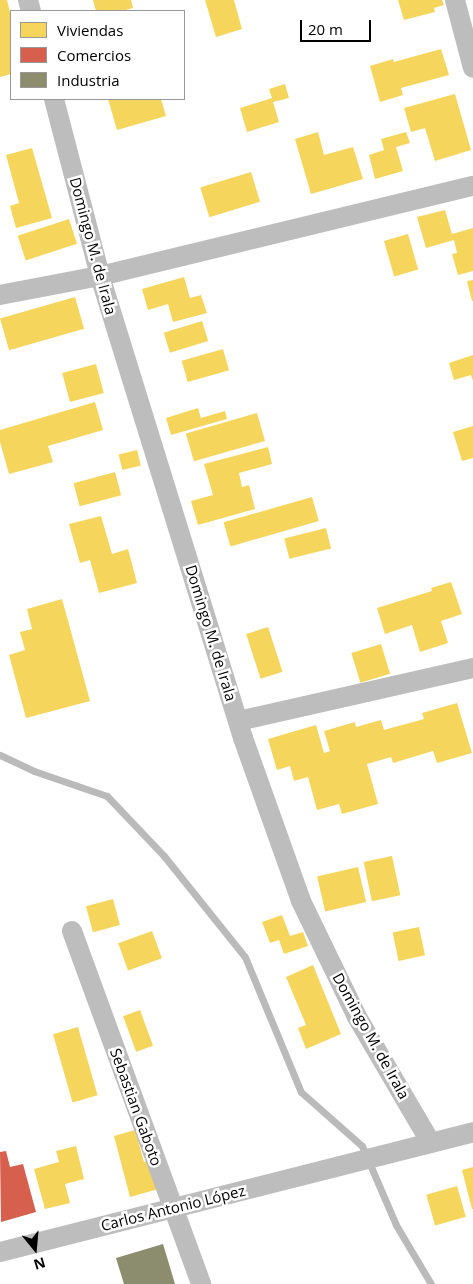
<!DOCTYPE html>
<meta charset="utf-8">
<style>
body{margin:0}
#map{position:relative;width:473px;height:1284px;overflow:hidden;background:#fff;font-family:"Open Sans",sans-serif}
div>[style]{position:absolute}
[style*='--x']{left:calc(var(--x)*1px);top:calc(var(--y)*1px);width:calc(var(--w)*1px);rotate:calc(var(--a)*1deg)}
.homes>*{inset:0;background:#f6d55c;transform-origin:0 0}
.shops>*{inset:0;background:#d6604d}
.industry>*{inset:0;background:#8c8c6e}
.stream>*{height:7px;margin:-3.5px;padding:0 3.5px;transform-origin:3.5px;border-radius:3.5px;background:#bababa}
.minor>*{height:20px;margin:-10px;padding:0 10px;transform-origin:10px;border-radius:10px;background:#bdbdbd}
span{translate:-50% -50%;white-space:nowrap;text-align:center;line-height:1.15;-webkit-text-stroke:5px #fff;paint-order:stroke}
.street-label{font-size:15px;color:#000}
.legend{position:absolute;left:10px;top:10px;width:175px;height:90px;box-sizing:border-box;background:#fff;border:1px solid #999;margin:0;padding:6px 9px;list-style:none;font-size:15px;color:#000}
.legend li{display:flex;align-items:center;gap:10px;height:25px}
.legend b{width:25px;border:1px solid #999}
.north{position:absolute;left:10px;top:1224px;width:50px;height:50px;-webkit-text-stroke:4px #fff;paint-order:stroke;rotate:163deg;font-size:14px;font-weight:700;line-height:20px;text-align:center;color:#000}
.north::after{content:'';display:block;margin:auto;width:18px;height:22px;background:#000;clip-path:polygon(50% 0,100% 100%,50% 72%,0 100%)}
.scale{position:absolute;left:300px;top:20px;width:71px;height:22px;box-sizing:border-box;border:2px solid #000;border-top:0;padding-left:6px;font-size:15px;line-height:18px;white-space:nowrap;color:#000;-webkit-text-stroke:4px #fff;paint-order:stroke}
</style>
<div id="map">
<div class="homes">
<div style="clip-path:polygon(0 0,7px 0,11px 16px,11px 74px,0 77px)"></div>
<div style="clip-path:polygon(93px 0,131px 0,133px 8px,122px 11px,96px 11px)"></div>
<div style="clip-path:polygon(205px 0,234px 0,242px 29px,216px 37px)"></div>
<div style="clip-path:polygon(398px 0,442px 0,444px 5px,434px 8px,435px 12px,404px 20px)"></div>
<div style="clip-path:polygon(441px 49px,449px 75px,401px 88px,403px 95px,380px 102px,370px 66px,393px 59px,394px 62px)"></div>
<div style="clip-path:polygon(285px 84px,289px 98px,273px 102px,279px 122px,247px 132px,240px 108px,272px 98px,269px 89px)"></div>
<div style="clip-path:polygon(455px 94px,471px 150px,435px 161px,425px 128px,411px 132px,404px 108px)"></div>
<div style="clip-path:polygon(108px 99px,161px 99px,166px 116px,117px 130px)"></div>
<div style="clip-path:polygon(318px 132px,324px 155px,353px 147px,363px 179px,311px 194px,295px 139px)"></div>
<div style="clip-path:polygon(406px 132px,410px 143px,396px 147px,403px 171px,375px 179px,369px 155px,384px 150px,381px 139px)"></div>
<div style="clip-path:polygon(32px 148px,52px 218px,16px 228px,10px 206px,19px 203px,6px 155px)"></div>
<div style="left:251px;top:172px;width:31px;height:53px;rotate:73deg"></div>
<div style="clip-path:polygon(445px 210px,452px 234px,473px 228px,473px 271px,458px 275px,452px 254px,457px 253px,454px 240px,426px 248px,417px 217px)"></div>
<div style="left:69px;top:219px;width:26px;height:54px;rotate:72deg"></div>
<div style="left:408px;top:234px;width:37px;height:25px;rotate:74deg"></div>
<div style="clip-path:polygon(184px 277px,190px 298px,201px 295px,207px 313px,173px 322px,168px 304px,148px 310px,142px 289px)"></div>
<div style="clip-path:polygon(473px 280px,473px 301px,472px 301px,467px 281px)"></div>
<div style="left:75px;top:297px;width:33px;height:78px;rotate:74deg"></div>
<div style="left:202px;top:321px;width:21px;height:40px;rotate:73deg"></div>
<div style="left:223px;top:349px;width:22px;height:43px;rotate:74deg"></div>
<div style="clip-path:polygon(473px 355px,473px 381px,471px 375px,454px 380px,449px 363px)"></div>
<div style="left:96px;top:364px;width:30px;height:35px;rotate:75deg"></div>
<div style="clip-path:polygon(95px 402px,103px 430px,48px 446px,53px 462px,9px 474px,0 442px,0 430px)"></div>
<div style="clip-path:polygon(198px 408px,201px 418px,225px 411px,227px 419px,171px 435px,166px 418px)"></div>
<div style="left:257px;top:413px;width:29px;height:74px;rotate:74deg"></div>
<div style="clip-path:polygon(473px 426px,473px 458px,462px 461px,453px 432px)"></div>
<div style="clip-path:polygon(268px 447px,272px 464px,239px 473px,242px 487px,249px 485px,255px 509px,198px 525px,191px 501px,213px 495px,204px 464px)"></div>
<div style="left:137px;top:450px;width:16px;height:19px;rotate:76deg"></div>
<div style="left:115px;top:472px;width:24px;height:43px;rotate:75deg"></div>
<div style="left:312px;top:497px;width:25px;height:92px;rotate:74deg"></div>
<div style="clip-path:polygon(101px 516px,112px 554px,128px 549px,137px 583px,99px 593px,90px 560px,80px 563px,69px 524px)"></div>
<div style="left:326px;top:528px;width:21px;height:43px;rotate:76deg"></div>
<div style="clip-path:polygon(451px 582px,462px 614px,441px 621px,448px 643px,420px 652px,412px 625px,385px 634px,377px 608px,432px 591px,431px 588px)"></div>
<div style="clip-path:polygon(62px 599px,90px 701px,26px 718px,9px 655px,25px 650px,20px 632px,32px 629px,27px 609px)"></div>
<div style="left:268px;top:627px;width:47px;height:23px;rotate:72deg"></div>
<div style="left:381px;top:644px;width:31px;height:31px;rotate:73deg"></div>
<div style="clip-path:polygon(457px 703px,472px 753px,437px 763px,433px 751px,393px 763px,391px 757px,367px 764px,378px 804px,342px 814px,339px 804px,317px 810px,308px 777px,294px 781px,290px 766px,277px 770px,268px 739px,316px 725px,324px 753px,330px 751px,324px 731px,355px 722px,356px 727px,381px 720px,384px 730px,424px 719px,422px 713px)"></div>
<div style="left:392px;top:856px;width:40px;height:29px;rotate:78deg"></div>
<div style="left:358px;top:867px;width:36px;height:42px;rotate:77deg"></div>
<div style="left:113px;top:899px;width:27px;height:28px;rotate:75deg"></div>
<div style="clip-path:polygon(282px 915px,290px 936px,303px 932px,308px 946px,284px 954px,279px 940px,270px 943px,262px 922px)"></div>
<div style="left:419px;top:927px;width:29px;height:27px;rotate:78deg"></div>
<div style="left:152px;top:931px;width:29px;height:36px;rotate:70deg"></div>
<div style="clip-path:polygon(313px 965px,341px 1034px,306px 1049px,298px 1028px,306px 1025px,286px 977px)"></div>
<div style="left:140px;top:1010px;width:38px;height:18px;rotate:70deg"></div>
<div style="left:78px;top:1027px;width:71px;height:26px;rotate:74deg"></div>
<div style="clip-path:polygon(135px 1130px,144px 1162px,153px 1159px,162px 1188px,130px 1197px,114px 1136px)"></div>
<div style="clip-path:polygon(76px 1146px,84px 1179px,65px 1184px,70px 1203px,45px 1209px,34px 1169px,59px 1162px,56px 1151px)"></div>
<div style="clip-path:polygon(473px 1167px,473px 1209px,472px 1209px,462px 1170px)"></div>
<div style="left:457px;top:1186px;width:32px;height:32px;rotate:74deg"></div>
</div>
<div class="shops">
<div style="clip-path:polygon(6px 1151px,10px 1167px,23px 1164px,36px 1212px,1px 1222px,0 1152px)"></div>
</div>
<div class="industry">
<div style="clip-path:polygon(163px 1244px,175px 1284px,124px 1284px,116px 1258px)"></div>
</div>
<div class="stream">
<div style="--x:0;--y:755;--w:38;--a:25"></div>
<div style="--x:34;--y:771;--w:77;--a:18.9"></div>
<div style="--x:107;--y:796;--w:83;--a:46.5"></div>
<div style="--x:164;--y:856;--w:129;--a:51.3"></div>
<div style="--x:245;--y:957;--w:146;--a:67.5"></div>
<div style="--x:301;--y:1092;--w:81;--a:41.5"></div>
<div style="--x:362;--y:1146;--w:86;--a:66.7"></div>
<div style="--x:396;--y:1225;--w:69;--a:59.3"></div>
</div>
<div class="minor">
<div style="--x:28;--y:0;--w:11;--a:75"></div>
<div style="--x:455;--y:0;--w:70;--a:75.2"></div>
<div style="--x:54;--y:99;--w:183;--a:75.4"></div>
<div style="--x:100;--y:276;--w:484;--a:72.8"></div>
<div style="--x:243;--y:738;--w:173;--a:70.4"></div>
<div style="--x:301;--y:901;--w:129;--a:64.2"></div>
<div style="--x:357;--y:1017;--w:146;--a:59.6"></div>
<div style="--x:0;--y:295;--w:102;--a:-10.8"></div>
<div style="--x:100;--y:276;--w:384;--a:-13.6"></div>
<div style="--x:238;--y:721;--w:241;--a:-12.7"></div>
<div style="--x:72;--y:931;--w:376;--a:69.9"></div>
<div style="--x:0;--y:1252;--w:488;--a:-14.2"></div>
</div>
<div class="street-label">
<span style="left:93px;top:246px;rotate:75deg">Domingo M. de Irala</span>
<span style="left:211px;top:633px;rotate:73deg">Domingo M. de Irala</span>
<span style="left:371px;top:1036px;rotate:61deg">Domingo M. de Irala</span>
<span style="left:136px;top:1107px;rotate:70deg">Sebastian Gaboto</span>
<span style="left:173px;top:1208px;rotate:-14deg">Carlos Antonio López</span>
</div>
<ul class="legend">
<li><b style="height:14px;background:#f6d55c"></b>Viviendas</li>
<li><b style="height:14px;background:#d6604d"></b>Comercios</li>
<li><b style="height:14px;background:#8c8c6e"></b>Industria</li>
</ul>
<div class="north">N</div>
<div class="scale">20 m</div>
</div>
